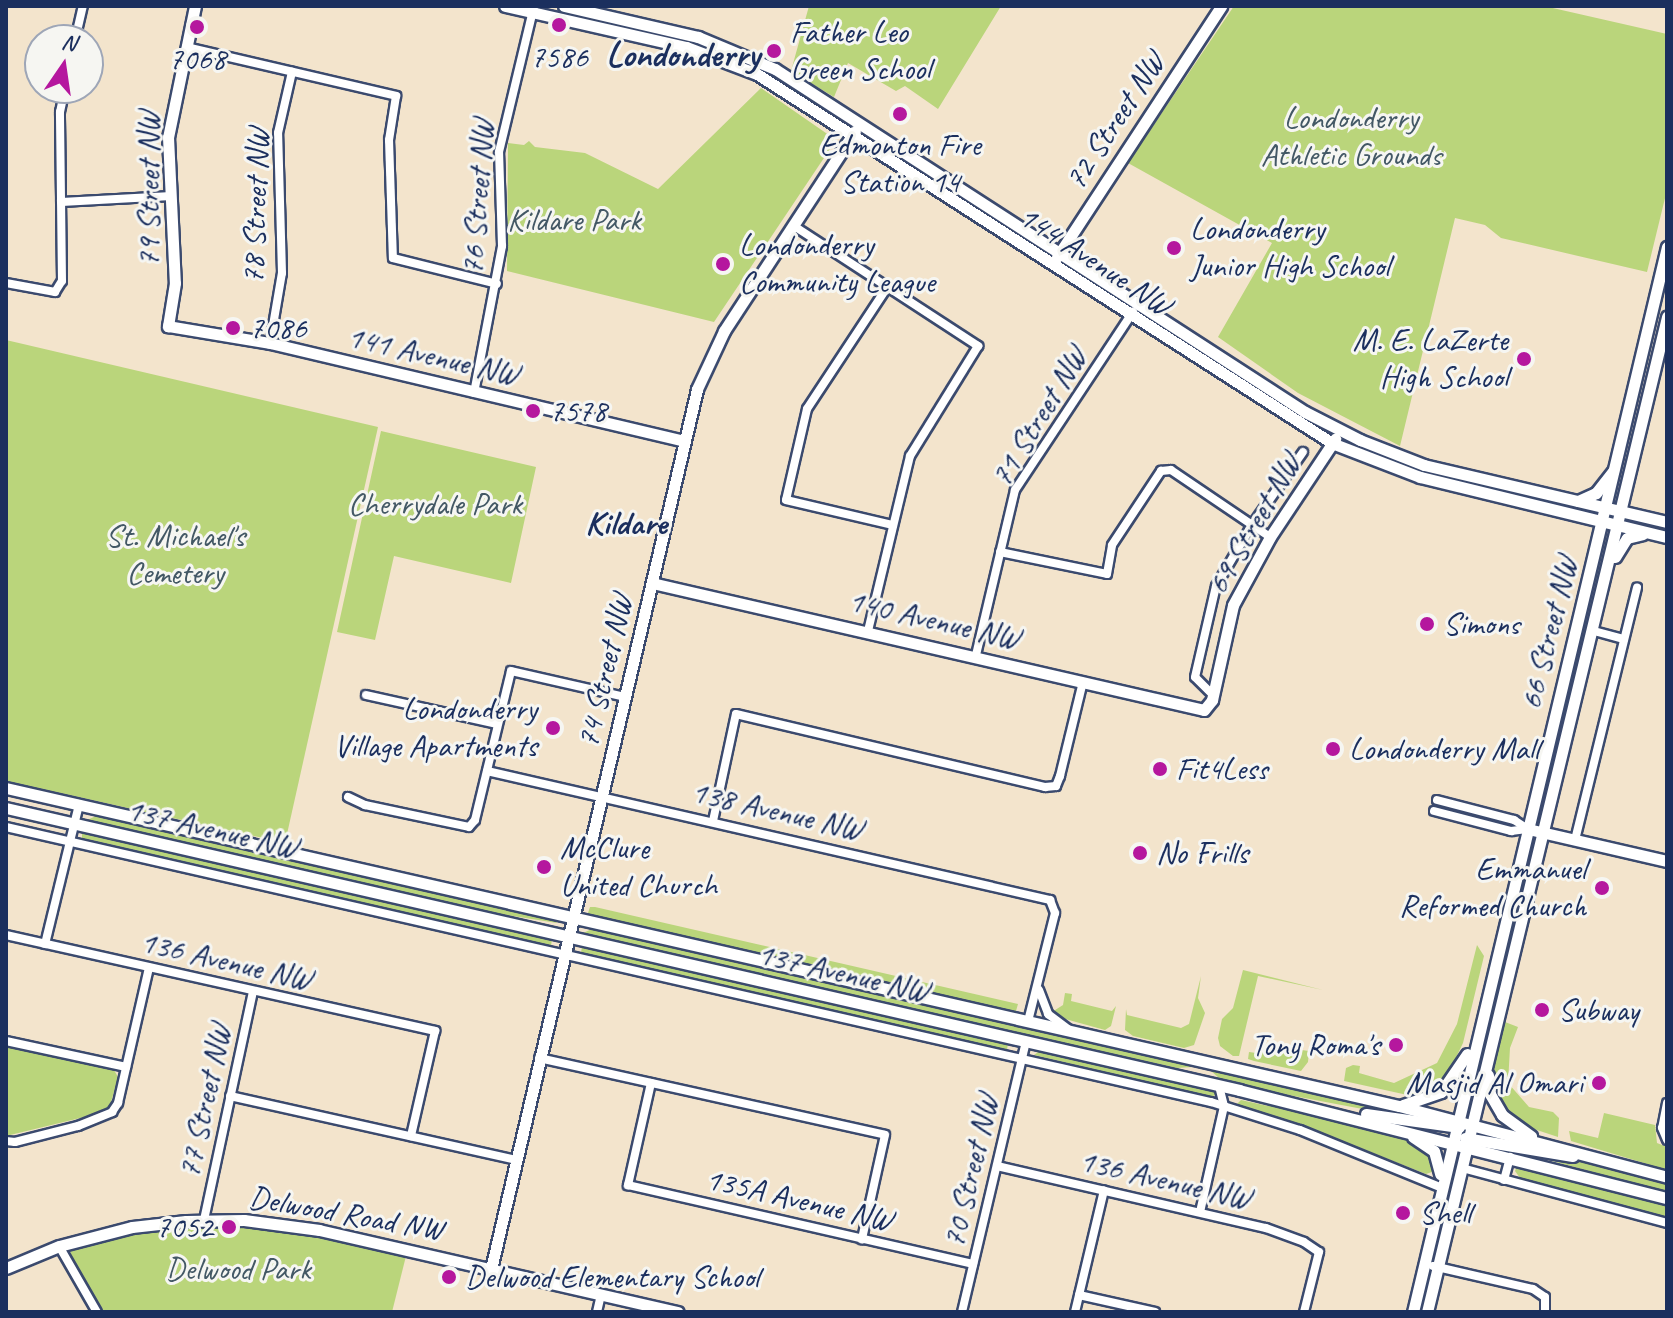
<!DOCTYPE html>
<style>
body{margin:0}
#map{position:relative;width:1673px;height:1318px;overflow:hidden;background:#f3e4cc;font-family:Caveat,sans-serif}
div>[style]{position:absolute}
[style*='--x']{left:calc(var(--x)*1px);top:calc(var(--y)*1px);width:calc(var(--w)*1px);rotate:calc(var(--a)*1deg)}
.green>*{inset:0;background:#bad57b}
.roads{filter:drop-shadow(2px 0 #3b4a6e) drop-shadow(-2px 0 #3b4a6e) drop-shadow(0 2px #3b4a6e) drop-shadow(0 -2px #3b4a6e)}
.street>*{height:8px;margin:-4px;padding:0 4px;transform-origin:4px;border-radius:4px;background:#fff}
.secondary>*{height:11px;margin:-5.5px;padding:0 5.5px;transform-origin:5.5px;border-radius:5.5px;background:#fff}
.dots>*{width:22px;height:22px;translate:-50% -50%;box-sizing:border-box;border:4px solid #f6f6f2;border-radius:50%}
span{translate:-50% -50%;white-space:nowrap;text-align:center;line-height:1.15;-webkit-text-stroke:6px #f6f6f2;paint-order:stroke}
.poi-label{font-size:32px;color:#1b2f5e}
.left{translate:0 -50%;text-align:left}
.right{translate:-100% -50%;text-align:right}
.park-label{font-size:32px;color:#435865}
.street-label{font-size:32px;color:#1b2f5e}
.neighbourhood-label{font-size:34px;color:#1b2f5e;font-weight:700}
.quarter-label{font-size:36px;color:#1b2f5e;font-weight:700}
.frame{position:absolute;inset:0;border:8px solid #1b2f5e;pointer-events:none}
.north{position:absolute;left:24px;top:24px;width:80px;height:80px;box-sizing:border-box;background:#f6f6f2;border:2px solid #9ea6b7;border-radius:50%;rotate:13deg;font-size:22px;font-weight:700;line-height:32px;text-align:center;color:#1b2f5e}
.north::after{content:'';display:block;margin:auto;width:28px;height:36px;background:#b5179e;clip-path:polygon(50% 0,100% 100%,50% 72%,0 100%)}
</style>
<div id="map">
<div class="green">
<div style="clip-path:polygon(809px 6px,1001px 6px,938px 109px,905px 86px,896px 91px,848px 63px,834px 97px,791px 71px)"></div>
<div style="clip-path:polygon(1234px 6px,1544px 6px,1667px 34px,1667px 190px,1647px 272px,1501px 238px,1485px 225px,1455px 218px,1400px 446px,1298px 393px,1218px 337px,1272px 243px,1128px 163px)"></div>
<div style="clip-path:polygon(761px 88px,836px 140px,714px 322px,507px 271px,508px 143px,524px 145px,529px 141px,535px 147px,585px 153px,658px 189px)"></div>
<div style="clip-path:polygon(6px 340px,378px 427px,285px 843px,6px 781px)"></div>
<div style="clip-path:polygon(381px 431px,536px 467px,511px 583px,394px 556px,375px 640px,337px 632px)"></div>
<div style="clip-path:polygon(96px 816px,197px 836px,550px 916px,557px 923px,462px 908px,85px 821px)"></div>
<div style="clip-path:polygon(90px 832px,547px 937px,552px 939px,551px 946px,82px 838px,82px 833px)"></div>
<div style="clip-path:polygon(590px 907px,595px 907px,1018px 1004px,1016px 1011px,1011px 1012px,595px 917px,588px 913px)"></div>
<div style="clip-path:polygon(592px 929px,670px 944px,1190px 1063px,1192px 1067px,1177px 1068px,964px 1022px,583px 933px)"></div>
<div style="clip-path:polygon(1477px 945px,1484px 956px,1463px 1043px,1444px 1082px,1434px 1089px,1412px 1096px,1344px 1081px,1346px 1068px,1353px 1065px,1360px 1066px,1359px 1073px,1394px 1083px,1437px 1063px,1457px 1024px)"></div>
<div style="clip-path:polygon(582px 946px,1005px 1042px,1008px 1043px,1007px 1050px,581px 953px)"></div>
<div style="clip-path:polygon(1243px 970px,1323px 990px,1258px 976px,1239px 1056px,1233px 1056px,1220px 1046px,1218px 1038px,1222px 1019px,1233px 1008px)"></div>
<div style="clip-path:polygon(1201px 976px,1198px 998px,1205px 1013px,1194px 1045px,1184px 1048px,1133px 1036px,1125px 1030px,1126px 1009px,1127px 1015px,1181px 1028px,1189px 1024px)"></div>
<div style="clip-path:polygon(1065px 993px,1072px 994px,1071px 1001px,1112px 1011px,1116px 1006px,1111px 1026px,1105px 1030px,1058px 1017px,1052px 1012px,1063px 1005px)"></div>
<div style="clip-path:polygon(1505px 1022px,1518px 1027px,1510px 1048px,1508px 1083px,1529px 1107px,1553px 1112px,1559px 1118px,1558px 1137px,1522px 1125px,1503px 1110px,1494px 1089px,1493px 1063px,1501px 1023px)"></div>
<div style="clip-path:polygon(1258px 1044px,1309px 1051px,1308px 1062px,1301px 1071px,1254px 1061px,1248px 1059px,1249px 1052px,1256px 1053px)"></div>
<div style="clip-path:polygon(6px 1046px,114px 1070px,118px 1077px,110px 1106px,101px 1113px,6px 1136px)"></div>
<div style="clip-path:polygon(1041px 1050px,1208px 1088px,1217px 1094px,1211px 1097px,1034px 1055px)"></div>
<div style="clip-path:polygon(1213px 1068px,1426px 1118px,1442px 1124px,1231px 1084px,1219px 1078px,1211px 1071px)"></div>
<div style="clip-path:polygon(1241px 1100px,1268px 1106px,1270px 1102px,1415px 1140px,1427px 1147px,1435px 1171px,1426px 1174px,1306px 1127px,1239px 1106px,1237px 1104px)"></div>
<div style="clip-path:polygon(1604px 1113px,1655px 1125px,1657px 1143px,1667px 1147px,1667px 1170px,1571px 1141px,1569px 1131px,1598px 1138px)"></div>
<div style="clip-path:polygon(1481px 1140px,1667px 1181px,1667px 1192px,1504px 1148px)"></div>
<div style="clip-path:polygon(1517px 1166px,1667px 1202px,1667px 1217px,1520px 1178px,1515px 1171px)"></div>
<div style="clip-path:polygon(215px 1226px,296px 1232px,406px 1256px,392px 1312px,103px 1312px,70px 1257px,71px 1250px,78px 1247px,131px 1235px)"></div>
</div>
<div class="roads">
<div class="street">
<div style="--x:75;--y:40;--w:35;--a:-77"></div>
<div style="--x:186;--y:47;--w:216;--a:13.1"></div>
<div style="--x:396;--y:96;--w:45;--a:99"></div>
<div style="--x:389;--y:140;--w:118;--a:88.1"></div>
<div style="--x:393;--y:258;--w:107;--a:14"></div>
<div style="--x:61;--y:202;--w:111;--a:-3.1"></div>
<div style="--x:794;--y:226;--w:220;--a:33.1"></div>
<div style="--x:978;--y:346;--w:129;--a:121.7"></div>
<div style="--x:910;--y:456;--w:180;--a:103.5"></div>
<div style="--x:6;--y:283;--w:50;--a:10.4"></div>
<div style="--x:55;--y:292;--w:13;--a:-58"></div>
<div style="--x:62;--y:281;--w:169;--a:-90.7"></div>
<div style="--x:60;--y:112;--w:25;--a:-78"></div>
<div style="--x:888;--y:286;--w:147;--a:123.4"></div>
<div style="--x:807;--y:409;--w:93;--a:103"></div>
<div style="--x:786;--y:500;--w:110;--a:13.2"></div>
<div style="--x:270;--y:343;--w:71;--a:-80.3"></div>
<div style="--x:282;--y:273;--w:140;--a:-91.6"></div>
<div style="--x:278;--y:133;--w:63;--a:-77.1"></div>
<div style="--x:474;--y:393;--w:150;--a:-79.2"></div>
<div style="--x:502;--y:246;--w:94;--a:-91.8"></div>
<div style="--x:499;--y:152;--w:150;--a:-76.5"></div>
<div style="--x:1000;--y:552;--w:109;--a:11.6"></div>
<div style="--x:1107;--y:574;--w:29;--a:-80"></div>
<div style="--x:1112;--y:545;--w:89;--a:-56.5"></div>
<div style="--x:1161;--y:471;--w:10;--a:-6"></div>
<div style="--x:1171;--y:470;--w:120;--a:34.1"></div>
<div style="--x:1594;--y:631;--w:31;--a:15"></div>
<div style="--x:976;--y:655;--w:170;--a:-76.7"></div>
<div style="--x:1015;--y:490;--w:214;--a:-56.5"></div>
<div style="--x:366;--y:695;--w:134;--a:12.5"></div>
<div style="--x:1213;--y:695;--w:25;--a:-135"></div>
<div style="--x:1195;--y:677;--w:93;--a:-77"></div>
<div style="--x:1216;--y:586;--w:71;--a:-59.5"></div>
<div style="--x:1252;--y:525;--w:89;--a:-55.1"></div>
<div style="--x:487;--y:771;--w:578;--a:12.91"></div>
<div style="--x:1050;--y:900;--w:14;--a:69"></div>
<div style="--x:1055;--y:913;--w:111;--a:104"></div>
<div style="--x:348;--y:797;--w:19;--a:25"></div>
<div style="--x:365;--y:805;--w:106;--a:11.9"></div>
<div style="--x:469;--y:827;--w:9;--a:-49"></div>
<div style="--x:475;--y:820;--w:153;--a:-76.4"></div>
<div style="--x:511;--y:671;--w:117;--a:12.8"></div>
<div style="--x:1437;--y:800;--w:80;--a:14.6"></div>
<div style="--x:1514;--y:820;--w:17;--a:33"></div>
<div style="--x:1434;--y:811;--w:80;--a:14.6"></div>
<div style="--x:1511;--y:831;--w:16;--a:-7"></div>
<div style="--x:713;--y:821;--w:109;--a:-77.9"></div>
<div style="--x:736;--y:714;--w:318;--a:13.3"></div>
<div style="--x:1045;--y:787;--w:11;--a:-5"></div>
<div style="--x:1056;--y:786;--w:11;--a:-68"></div>
<div style="--x:1060;--y:776;--w:97;--a:-76.3"></div>
<div style="--x:6;--y:827;--w:1236;--a:12.86"></div>
<div style="--x:1211;--y:1102;--w:93;--a:17.5"></div>
<div style="--x:1300;--y:1130;--w:151;--a:22.2"></div>
<div style="--x:1575;--y:840;--w:260;--a:-76.2"></div>
<div style="--x:6;--y:935;--w:440;--a:12.6"></div>
<div style="--x:435;--y:1031;--w:108;--a:102.9"></div>
<div style="--x:45;--y:944;--w:144;--a:-76.3"></div>
<div style="--x:1039;--y:990;--w:26;--a:69"></div>
<div style="--x:1048;--y:1014;--w:25;--a:37"></div>
<div style="--x:6;--y:1041;--w:123;--a:12.2"></div>
<div style="--x:539;--y:1058;--w:354;--a:12.5"></div>
<div style="--x:885;--y:1135;--w:107;--a:102.5"></div>
<div style="--x:651;--y:1083;--w:105;--a:102.7"></div>
<div style="--x:628;--y:1185;--w:354;--a:12.9"></div>
<div style="--x:230;--y:1096;--w:293;--a:12.6"></div>
<div style="--x:1667;--y:1103;--w:25;--a:101"></div>
<div style="--x:1662;--y:1128;--w:13;--a:67"></div>
<div style="--x:6;--y:1141;--w:9;--a:6"></div>
<div style="--x:15;--y:1142;--w:65;--a:-14.3"></div>
<div style="--x:78;--y:1126;--w:37;--a:-22"></div>
<div style="--x:112;--y:1112;--w:11;--a:-56"></div>
<div style="--x:118;--y:1103;--w:139;--a:-77.1"></div>
<div style="--x:997;--y:1166;--w:276;--a:13"></div>
<div style="--x:1266;--y:1228;--w:40;--a:20.2"></div>
<div style="--x:1304;--y:1242;--w:18;--a:34"></div>
<div style="--x:1319;--y:1252;--w:62;--a:104"></div>
<div style="--x:1462;--y:1168;--w:212;--a:15"></div>
<div style="--x:1504;--y:1180;--w:24;--a:-75"></div>
<div style="--x:1200;--y:1212;--w:109;--a:-77.2"></div>
<div style="--x:1224;--y:1106;--w:21;--a:-104"></div>
<div style="--x:204;--y:1220;--w:233;--a:-77.9"></div>
<div style="--x:59;--y:1246;--w:76;--a:60.1"></div>
<div style="--x:1433;--y:1266;--w:103;--a:13"></div>
<div style="--x:1533;--y:1289;--w:14;--a:34"></div>
<div style="--x:1545;--y:1297;--w:15;--a:90"></div>
<div style="--x:1079;--y:1295;--w:78;--a:12.6"></div>
<div style="--x:597;--y:1312;--w:18;--a:-77"></div>
<div style="--x:962;--y:1312;--w:278;--a:-76.7"></div>
<div style="--x:1075;--y:1312;--w:125;--a:-76.6"></div>
</div>
<div class="secondary">
<div style="--x:195;--y:6;--w:134;--a:101.6"></div>
<div style="--x:168;--y:137;--w:146;--a:87.3"></div>
<div style="--x:175;--y:283;--w:44;--a:99.2"></div>
<div style="--x:168;--y:326;--w:103;--a:9.5"></div>
<div style="--x:270;--y:343;--w:426;--a:13.3"></div>
<div style="--x:505;--y:6;--w:186;--a:12.8"></div>
<div style="--x:686;--y:47;--w:76;--a:20.8"></div>
<div style="--x:757;--y:74;--w:683;--a:32.69"></div>
<div style="--x:1332;--y:443;--w:94;--a:21.1"></div>
<div style="--x:1420;--y:477;--w:254;--a:13.7"></div>
<div style="--x:564;--y:6;--w:138;--a:13"></div>
<div style="--x:698;--y:37;--w:83;--a:22.6"></div>
<div style="--x:775;--y:69;--w:631;--a:32.91"></div>
<div style="--x:1305;--y:412;--w:62;--a:27"></div>
<div style="--x:1360;--y:440;--w:69;--a:21.3"></div>
<div style="--x:1424;--y:465;--w:250;--a:13.2"></div>
<div style="--x:1057;--y:257;--w:300;--a:-56.8"></div>
<div style="--x:1578;--y:501;--w:20;--a:-24"></div>
<div style="--x:1596;--y:493;--w:28;--a:-52"></div>
<div style="--x:1615;--y:557;--w:22;--a:-58"></div>
<div style="--x:1627;--y:538;--w:16;--a:-14"></div>
<div style="--x:652;--y:583;--w:566;--a:12.96"></div>
<div style="--x:1204;--y:710;--w:13;--a:-51"></div>
<div style="--x:1212;--y:700;--w:97;--a:-77.5"></div>
<div style="--x:1233;--y:605;--w:77;--a:-61.4"></div>
<div style="--x:1270;--y:537;--w:118;--a:-56.4"></div>
<div style="--x:6;--y:788;--w:1429;--a:12.86"></div>
<div style="--x:1399;--y:1106;--w:277;--a:14.8"></div>
<div style="--x:6;--y:808;--w:1265;--a:12.88"></div>
<div style="--x:1239;--y:1090;--w:441;--a:14.2"></div>
<div style="--x:1528;--y:829;--w:143;--a:13"></div>
<div style="--x:1488;--y:1075;--w:19;--a:84"></div>
<div style="--x:1490;--y:1094;--w:24;--a:60"></div>
<div style="--x:1502;--y:1115;--w:36;--a:36"></div>
<div style="--x:1403;--y:1105;--w:40;--a:-18.9"></div>
<div style="--x:1441;--y:1092;--w:46;--a:-55.6"></div>
<div style="--x:1366;--y:1114;--w:94;--a:8"></div>
<div style="--x:1413;--y:1137;--w:25;--a:34"></div>
<div style="--x:1434;--y:1151;--w:24;--a:75"></div>
<div style="--x:1465;--y:1138;--w:109;--a:9.5"></div>
<div style="--x:6;--y:1268;--w:57;--a:-22.5"></div>
<div style="--x:59;--y:1246;--w:75;--a:-14.6"></div>
<div style="--x:132;--y:1227;--w:54;--a:-6.3"></div>
<div style="--x:186;--y:1221;--w:58;--a:-1"></div>
<div style="--x:244;--y:1220;--w:76;--a:7.6"></div>
<div style="--x:319;--y:1230;--w:368;--a:12.9"></div>
<div style="--x:491;--y:1269;--w:904;--a:-76.82"></div>
<div style="--x:697;--y:389;--w:64;--a:-65"></div>
<div style="--x:724;--y:331;--w:239;--a:-56.8"></div>
<div style="--x:1413;--y:1312;--w:1095;--a:-76.59"></div>
<div style="--x:1427;--y:1312;--w:1024;--a:-76.44"></div>
</div>
</div>
<div class="dots">
<div style="left:559px;top:25px;background:#b5179e"></div>
<div style="left:197px;top:27px;background:#b5179e"></div>
<div style="left:774px;top:51px;background:#b5179e"></div>
<div style="left:900px;top:114px;background:#b5179e"></div>
<div style="left:1174px;top:248px;background:#b5179e"></div>
<div style="left:723px;top:264px;background:#b5179e"></div>
<div style="left:233px;top:328px;background:#b5179e"></div>
<div style="left:1524px;top:359px;background:#b5179e"></div>
<div style="left:533px;top:411px;background:#b5179e"></div>
<div style="left:1427px;top:624px;background:#b5179e"></div>
<div style="left:553px;top:728px;background:#b5179e"></div>
<div style="left:1333px;top:749px;background:#b5179e"></div>
<div style="left:1160px;top:769px;background:#b5179e"></div>
<div style="left:1140px;top:853px;background:#b5179e"></div>
<div style="left:544px;top:867px;background:#b5179e"></div>
<div style="left:1602px;top:888px;background:#b5179e"></div>
<div style="left:1542px;top:1010px;background:#b5179e"></div>
<div style="left:1396px;top:1045px;background:#b5179e"></div>
<div style="left:1599px;top:1083px;background:#b5179e"></div>
<div style="left:1403px;top:1213px;background:#b5179e"></div>
<div style="left:229px;top:1227px;background:#b5179e"></div>
<div style="left:449px;top:1277px;background:#b5179e"></div>
</div>
<div class="poi-label">
<span class="left" style="left:790px;top:51px">Father Leo<br>Green School</span>
<span style="left:559px;top:57px">7586</span>
<span style="left:197px;top:59px">7068</span>
<span style="left:900px;top:164px">Edmonton Fire<br>Station 14</span>
<span class="left" style="left:1190px;top:248px">Londonderry<br>Junior High School</span>
<span class="left" style="left:739px;top:264px">Londonderry<br>Community League</span>
<span class="left" style="left:249px;top:328px">7086</span>
<span class="right" style="left:1508px;top:359px">M. E. LaZerte<br>High School</span>
<span class="left" style="left:549px;top:411px">7578</span>
<span class="left" style="left:1443px;top:624px">Simons</span>
<span class="right" style="left:537px;top:728px">Londonderry<br>Village Apartments</span>
<span class="left" style="left:1349px;top:749px">Londonderry Mall</span>
<span class="left" style="left:1176px;top:769px">Fit4Less</span>
<span class="left" style="left:560px;top:867px">McClure<br>United Church</span>
<span class="left" style="left:1156px;top:853px">No Frills</span>
<span class="right" style="left:1586px;top:888px">Emmanuel<br>Reformed Church</span>
<span class="left" style="left:1558px;top:1010px">Subway</span>
<span class="right" style="left:1380px;top:1045px">Tony Roma's</span>
<span class="right" style="left:1583px;top:1083px">Masjid Al Omari</span>
<span class="left" style="left:1419px;top:1213px">Shell</span>
<span class="right" style="left:213px;top:1227px">7052</span>
<span class="left" style="left:465px;top:1277px">Delwood Elementary School</span>
</div>
<div class="park-label">
<span style="left:1351px;top:137px">Londonderry<br>Athletic Grounds</span>
<span style="left:574px;top:220px">Kildare Park</span>
<span style="left:435px;top:504px">Cherrydale Park</span>
<span style="left:175px;top:555px">St. Michael's<br>Cemetery</span>
<span style="left:238px;top:1269px">Delwood Park</span>
</div>
<div class="street-label">
<span style="left:1115px;top:121px;rotate:-57deg">72 Street NW</span>
<span style="left:149px;top:189px;rotate:-90deg">79 Street NW</span>
<span style="left:478px;top:197px;rotate:-86deg">76 Street NW</span>
<span style="left:256px;top:206px;rotate:-88deg">78 Street NW</span>
<span style="left:1095px;top:261px;rotate:33deg">144 Avenue NW</span>
<span style="left:433px;top:356px;rotate:13deg">141 Avenue NW</span>
<span style="left:1039px;top:417px;rotate:-59deg">71 Street NW</span>
<span style="left:1254px;top:524px;rotate:-60deg">69 Street NW</span>
<span style="left:934px;top:620px;rotate:13deg">140 Avenue NW</span>
<span style="left:1549px;top:633px;rotate:-76deg">66 Street NW</span>
<span style="left:605px;top:671px;rotate:-77deg">74 Street NW</span>
<span style="left:777px;top:811px;rotate:13deg">138 Avenue NW</span>
<span style="left:212px;top:829px;rotate:13deg">137 Avenue NW</span>
<span style="left:226px;top:961px;rotate:13deg">136 Avenue NW</span>
<span style="left:843px;top:973px;rotate:13deg">137 Avenue NW</span>
<span style="left:205px;top:1101px;rotate:-78deg">77 Street NW</span>
<span style="left:971px;top:1171px;rotate:-77deg">70 Street NW</span>
<span style="left:1165px;top:1180px;rotate:13deg">136 Avenue NW</span>
<span style="left:799px;top:1200px;rotate:13deg">135A Avenue NW</span>
<span style="left:346px;top:1214px;rotate:10deg">Delwood Road NW</span>
</div>
<div class="neighbourhood-label">
<span style="left:626px;top:523px">Kildare</span>
</div>
<div class="quarter-label">
<span style="left:683px;top:55px">Londonderry</span>
</div>
<div class="frame"></div>
<div class="north">N</div>
</div>
